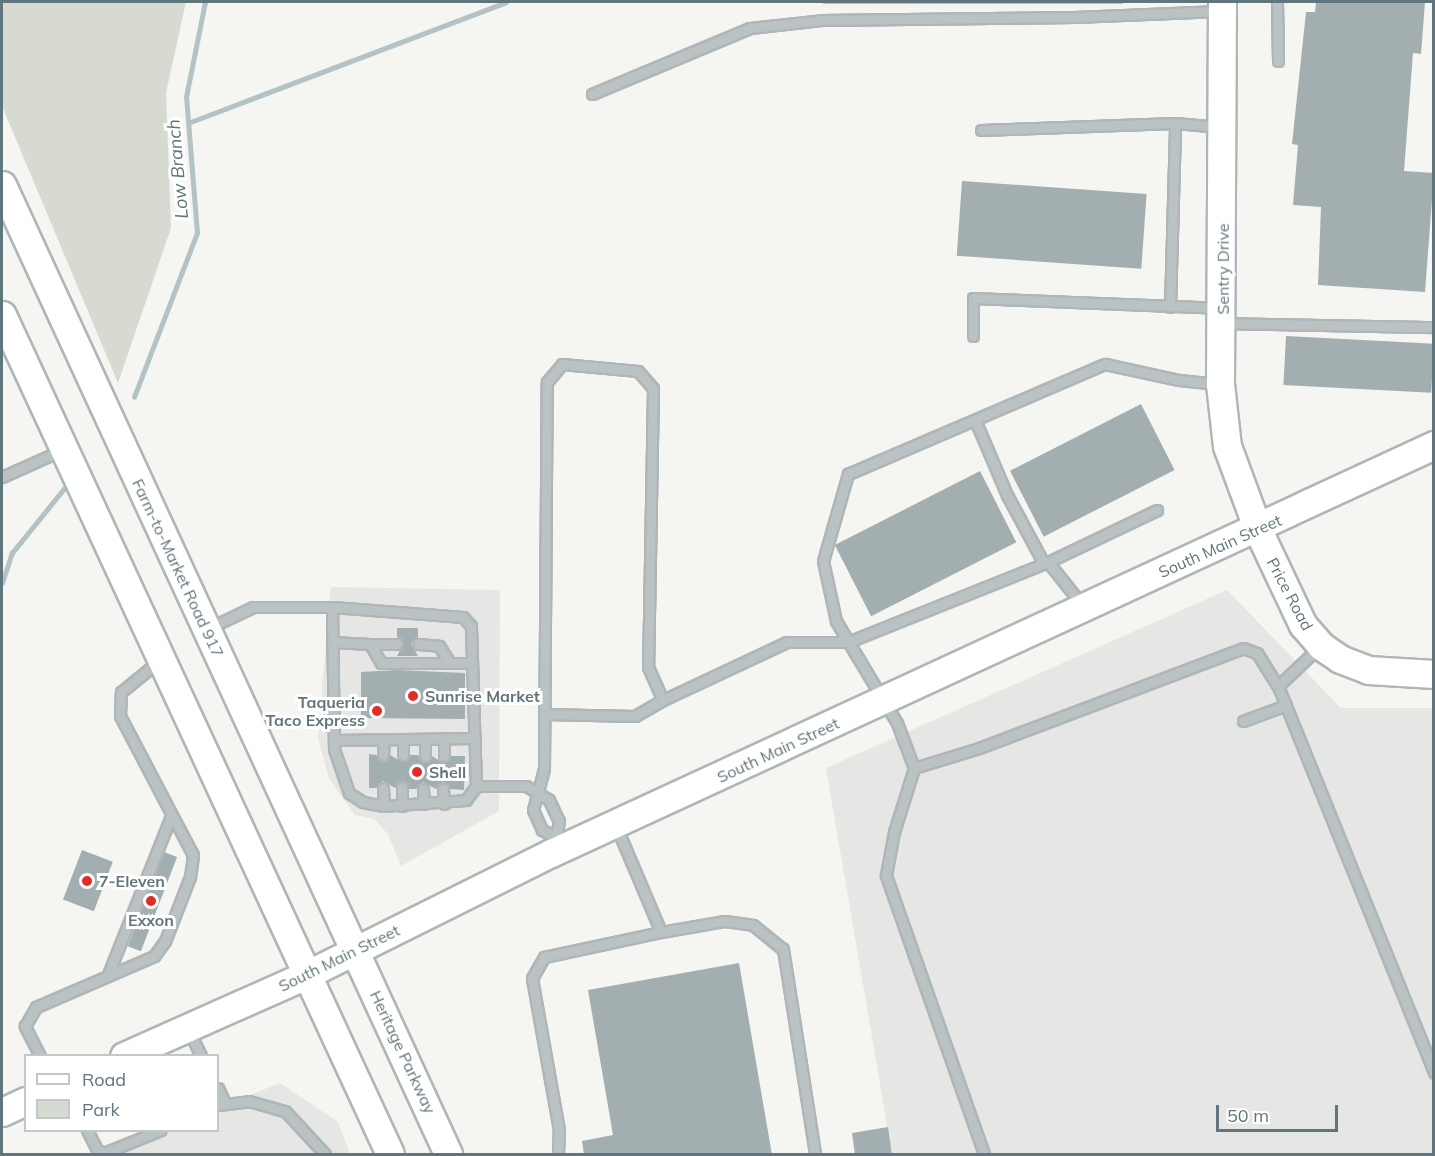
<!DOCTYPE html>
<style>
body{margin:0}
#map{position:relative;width:1435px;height:1156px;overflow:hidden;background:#f5f5f1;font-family:Mulish,sans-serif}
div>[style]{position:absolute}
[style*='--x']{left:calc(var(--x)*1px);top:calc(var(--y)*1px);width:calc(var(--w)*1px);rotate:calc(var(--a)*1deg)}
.built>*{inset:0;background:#e6e6e5}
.green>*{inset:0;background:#d6dad1}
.stream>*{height:4.5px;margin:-2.25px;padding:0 2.25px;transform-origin:2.25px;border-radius:2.25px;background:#b3c3c5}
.building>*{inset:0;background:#a3aeb1;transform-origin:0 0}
.roads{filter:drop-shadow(2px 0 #aeb6b8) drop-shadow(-2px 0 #aeb6b8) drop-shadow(0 2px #aeb6b8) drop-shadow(0 -2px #aeb6b8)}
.lane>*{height:9px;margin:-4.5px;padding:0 4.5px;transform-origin:4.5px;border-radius:4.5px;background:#bbc2c4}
.secondary>*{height:27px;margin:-13.5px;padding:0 13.5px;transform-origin:13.5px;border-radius:13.5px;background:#fff}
.dots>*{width:16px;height:16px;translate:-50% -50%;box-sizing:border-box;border:3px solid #fff;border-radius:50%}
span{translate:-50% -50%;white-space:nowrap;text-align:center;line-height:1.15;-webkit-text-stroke:6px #fff;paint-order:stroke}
.street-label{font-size:16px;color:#61767c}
.poi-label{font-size:16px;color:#61767c;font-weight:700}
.left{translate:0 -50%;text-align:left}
.right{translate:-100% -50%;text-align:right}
.water-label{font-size:18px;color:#5b7678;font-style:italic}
.frame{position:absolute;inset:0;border:3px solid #61767c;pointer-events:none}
.legend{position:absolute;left:24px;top:1054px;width:195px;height:78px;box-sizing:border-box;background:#fff;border:2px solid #c0c8cb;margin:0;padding:8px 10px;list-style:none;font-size:18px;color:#61767c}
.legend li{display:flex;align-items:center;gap:12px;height:30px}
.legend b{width:30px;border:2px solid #c0c8cb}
.scale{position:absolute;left:1216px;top:1105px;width:122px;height:27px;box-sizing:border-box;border:3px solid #61767c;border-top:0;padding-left:8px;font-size:18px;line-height:21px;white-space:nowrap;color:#61767c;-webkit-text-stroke:4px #fff;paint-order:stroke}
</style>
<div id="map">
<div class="built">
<div style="clip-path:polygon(331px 587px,500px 590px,499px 811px,401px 866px,388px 834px,374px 819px,355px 815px,329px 779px,318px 737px)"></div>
<div style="clip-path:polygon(1227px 590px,1341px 708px,1433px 708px,1433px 1154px,892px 1154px,826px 768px)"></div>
<div style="clip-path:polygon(280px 1083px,338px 1122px,350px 1154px,97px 1154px,159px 1131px,218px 1130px,218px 1108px)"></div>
</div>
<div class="green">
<div style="clip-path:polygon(2px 2px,186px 2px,166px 93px,171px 228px,118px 383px,2px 106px)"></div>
</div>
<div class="stream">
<div style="--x:824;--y:2;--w:298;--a:0"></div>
<div style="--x:188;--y:123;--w:340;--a:-20.8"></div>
<div style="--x:134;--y:397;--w:176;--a:-69"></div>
<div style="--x:197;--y:233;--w:136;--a:-94.6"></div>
<div style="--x:186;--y:97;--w:97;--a:-78.7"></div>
<div style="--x:2;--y:583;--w:32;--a:-72"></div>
<div style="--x:12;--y:553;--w:86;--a:-51.1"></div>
</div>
<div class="building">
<div style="clip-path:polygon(1316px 2px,1425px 2px,1421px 54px,1413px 53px,1404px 171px,1434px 173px,1425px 292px,1318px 285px,1321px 207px,1293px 205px,1298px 145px,1292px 144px,1306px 12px,1315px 12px)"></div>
<div style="left:962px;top:181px;width:185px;height:75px;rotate:4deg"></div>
<div style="left:1286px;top:336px;width:148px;height:49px;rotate:3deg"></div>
<div style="left:1141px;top:404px;width:74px;height:147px;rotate:63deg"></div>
<div style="left:980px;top:471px;width:80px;height:163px;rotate:63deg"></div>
<div style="clip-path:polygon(397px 628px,418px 628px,418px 637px,411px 644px,418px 656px,397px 656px,404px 643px,397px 637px)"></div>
<div style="clip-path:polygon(397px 670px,465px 673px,465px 719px,361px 718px,361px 672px)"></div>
<div style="clip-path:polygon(369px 754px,376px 755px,383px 762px,390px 755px,402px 762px,410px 755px,418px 755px,424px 763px,432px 756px,443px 763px,451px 756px,465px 756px,464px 790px,450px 789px,443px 782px,436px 789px,423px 782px,416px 789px,409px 789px,403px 781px,395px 788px,383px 781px,376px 788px,369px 788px)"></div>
<div style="left:82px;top:850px;width:33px;height:53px;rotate:21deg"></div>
<div style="left:164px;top:852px;width:14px;height:101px;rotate:21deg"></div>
<div style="clip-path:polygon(739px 963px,772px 1155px,584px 1155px,582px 1141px,613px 1135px,588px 990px)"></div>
<div style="clip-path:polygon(888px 1127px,892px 1155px,855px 1155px,852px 1133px)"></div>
</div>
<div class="roads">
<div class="lane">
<div style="--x:1277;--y:2;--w:59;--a:89"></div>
<div style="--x:592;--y:94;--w:171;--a:-22.7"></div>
<div style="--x:750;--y:28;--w:72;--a:-6.3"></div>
<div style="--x:822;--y:20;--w:253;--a:-0.7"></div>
<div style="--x:1075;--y:17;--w:145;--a:-2.4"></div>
<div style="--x:981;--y:130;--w:194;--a:-2.1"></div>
<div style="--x:1175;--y:123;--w:45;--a:5.1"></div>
<div style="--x:1170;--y:307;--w:184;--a:-88.4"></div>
<div style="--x:1223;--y:323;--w:211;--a:1.1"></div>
<div style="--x:973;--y:336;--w:38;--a:-90"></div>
<div style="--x:973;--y:298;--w:244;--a:2.3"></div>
<div style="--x:975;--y:420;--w:82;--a:66.9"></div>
<div style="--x:1007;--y:495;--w:78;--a:61.8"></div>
<div style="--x:2;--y:477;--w:66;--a:-24.2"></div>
<div style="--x:1048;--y:562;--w:121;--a:-25.5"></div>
<div style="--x:209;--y:628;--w:49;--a:-25.5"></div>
<div style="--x:253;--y:607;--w:79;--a:0"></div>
<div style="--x:332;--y:607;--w:142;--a:89.2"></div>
<div style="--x:334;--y:749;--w:46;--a:71.2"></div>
<div style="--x:349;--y:793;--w:17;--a:33"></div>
<div style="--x:363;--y:802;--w:21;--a:11"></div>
<div style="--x:384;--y:806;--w:82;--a:-4.2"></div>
<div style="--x:466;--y:800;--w:17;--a:-54"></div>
<div style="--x:476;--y:786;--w:160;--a:-91.8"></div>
<div style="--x:471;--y:626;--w:12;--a:-132"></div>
<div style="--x:463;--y:617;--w:131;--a:-175.6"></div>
<div style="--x:332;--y:642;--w:38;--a:3"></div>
<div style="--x:370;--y:644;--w:22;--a:60"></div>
<div style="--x:381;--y:663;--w:91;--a:0"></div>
<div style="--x:370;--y:644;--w:27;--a:0"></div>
<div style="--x:418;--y:644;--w:21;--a:5"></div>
<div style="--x:439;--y:646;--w:20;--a:57"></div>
<div style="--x:1278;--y:686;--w:55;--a:-43.5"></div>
<div style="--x:544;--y:714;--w:91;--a:1.3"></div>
<div style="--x:635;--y:716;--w:32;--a:-30"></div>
<div style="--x:1243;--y:721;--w:46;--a:-20.4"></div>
<div style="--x:334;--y:740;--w:141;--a:-0.8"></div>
<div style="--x:383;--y:755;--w:15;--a:-86"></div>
<div style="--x:403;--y:755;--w:16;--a:-90"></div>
<div style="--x:425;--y:756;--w:17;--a:-90"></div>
<div style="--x:444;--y:756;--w:17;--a:-90"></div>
<div style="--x:914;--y:768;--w:68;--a:-17.1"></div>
<div style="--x:979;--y:748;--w:282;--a:-20.7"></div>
<div style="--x:1243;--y:648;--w:15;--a:20"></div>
<div style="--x:1257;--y:653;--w:39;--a:58"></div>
<div style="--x:1278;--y:686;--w:417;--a:68"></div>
<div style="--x:476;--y:786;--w:50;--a:0"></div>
<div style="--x:526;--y:786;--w:27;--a:31"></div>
<div style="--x:549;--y:800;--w:23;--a:65"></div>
<div style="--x:559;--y:821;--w:16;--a:101"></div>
<div style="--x:383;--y:788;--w:18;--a:87"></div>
<div style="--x:423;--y:789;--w:15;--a:86"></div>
<div style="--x:443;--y:789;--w:15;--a:86"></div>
<div style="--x:402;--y:806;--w:18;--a:-90"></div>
<div style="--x:561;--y:845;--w:9;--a:-122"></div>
<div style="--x:556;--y:837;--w:16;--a:-153"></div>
<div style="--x:542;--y:830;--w:22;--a:-114"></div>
<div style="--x:533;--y:810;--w:42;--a:-75"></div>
<div style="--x:544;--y:769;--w:387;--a:-89.6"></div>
<div style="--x:547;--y:382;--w:23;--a:-50"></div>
<div style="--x:562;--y:364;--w:76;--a:5.3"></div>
<div style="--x:638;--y:371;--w:23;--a:49"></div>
<div style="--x:653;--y:388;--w:279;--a:91"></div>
<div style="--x:648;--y:667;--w:36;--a:66"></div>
<div style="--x:663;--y:700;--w:137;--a:-25.1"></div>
<div style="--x:787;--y:642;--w:61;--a:0"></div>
<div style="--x:848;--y:642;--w:215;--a:-21.8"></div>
<div style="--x:1048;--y:562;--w:56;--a:51.5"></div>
<div style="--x:661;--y:932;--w:65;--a:-9.8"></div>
<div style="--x:725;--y:921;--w:28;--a:8"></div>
<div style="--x:753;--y:925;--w:38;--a:39"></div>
<div style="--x:783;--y:949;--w:207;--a:81.1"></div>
<div style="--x:109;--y:972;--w:168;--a:-68.3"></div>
<div style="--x:189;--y:1031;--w:28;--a:64"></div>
<div style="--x:40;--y:1056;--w:34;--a:-117"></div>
<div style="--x:25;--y:1026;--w:22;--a:-60"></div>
<div style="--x:36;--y:1007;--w:129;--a:-23.4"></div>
<div style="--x:154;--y:956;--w:19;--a:-54"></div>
<div style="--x:165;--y:941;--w:69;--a:-68.7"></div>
<div style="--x:190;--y:877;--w:22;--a:-82"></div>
<div style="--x:193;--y:855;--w:157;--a:-117.7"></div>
<div style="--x:120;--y:716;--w:24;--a:-88"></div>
<div style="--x:121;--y:692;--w:49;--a:-39.2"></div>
<div style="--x:218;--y:1088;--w:17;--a:65"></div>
<div style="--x:218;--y:1105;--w:31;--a:-7"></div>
<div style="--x:249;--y:1101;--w:37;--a:16"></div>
<div style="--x:285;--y:1111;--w:59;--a:47.1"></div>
<div style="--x:87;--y:1130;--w:22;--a:63"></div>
<div style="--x:97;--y:1150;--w:8;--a:23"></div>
<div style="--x:104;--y:1153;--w:61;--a:-22"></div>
<div style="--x:558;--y:1154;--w:24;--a:-88"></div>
<div style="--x:559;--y:1130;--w:154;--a:-100.1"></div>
<div style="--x:532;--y:978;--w:24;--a:-60"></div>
<div style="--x:544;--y:957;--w:120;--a:-12.1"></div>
<div style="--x:661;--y:932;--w:115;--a:-113"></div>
<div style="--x:984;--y:1154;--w:296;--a:-109.4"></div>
<div style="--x:886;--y:875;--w:44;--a:-79.5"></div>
<div style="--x:894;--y:832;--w:67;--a:-72.6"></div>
<div style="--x:914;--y:768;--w:48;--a:-110.7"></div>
<div style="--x:897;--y:723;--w:119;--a:-120.9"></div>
<div style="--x:836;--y:621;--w:61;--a:-102.2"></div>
<div style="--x:823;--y:561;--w:91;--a:-74"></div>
<div style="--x:848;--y:474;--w:280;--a:-23.2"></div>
<div style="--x:1105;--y:364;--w:76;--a:12.2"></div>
<div style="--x:1179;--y:380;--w:39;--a:6"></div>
</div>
<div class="secondary">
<div style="--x:1222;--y:2;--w:382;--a:90.3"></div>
<div style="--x:1220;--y:384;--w:62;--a:83.6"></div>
<div style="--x:1227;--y:446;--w:90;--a:69.7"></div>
<div style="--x:1258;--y:530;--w:105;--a:64.7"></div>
<div style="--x:1303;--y:625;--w:28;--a:49"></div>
<div style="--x:1321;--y:646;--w:23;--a:34"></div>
<div style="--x:1340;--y:659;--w:30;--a:21"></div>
<div style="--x:1368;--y:670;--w:66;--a:3.5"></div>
<div style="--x:2;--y:185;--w:1067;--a:65.28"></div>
<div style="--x:2;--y:315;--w:924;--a:65.18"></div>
<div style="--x:124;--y:1056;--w:199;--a:-24"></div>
<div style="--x:306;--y:975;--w:274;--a:-26.5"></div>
<div style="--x:551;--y:853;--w:973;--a:-24.8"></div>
<div style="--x:2;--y:1112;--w:26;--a:-25"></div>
</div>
</div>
<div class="dots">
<div style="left:413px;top:696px;background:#e02d27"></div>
<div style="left:377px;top:711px;background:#e02d27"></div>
<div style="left:417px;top:772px;background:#e02d27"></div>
<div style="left:87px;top:881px;background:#e02d27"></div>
<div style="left:151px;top:901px;background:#e02d27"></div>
</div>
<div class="street-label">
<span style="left:1223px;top:269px;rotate:-90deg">Sentry Drive</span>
<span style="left:1220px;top:546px;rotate:-24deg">South Main Street</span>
<span style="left:178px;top:568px;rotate:65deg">Farm-to-Market Road 917</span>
<span style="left:1290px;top:594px;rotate:62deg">Price Road</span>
<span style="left:778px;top:750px;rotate:-25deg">South Main Street</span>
<span style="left:339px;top:958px;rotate:-26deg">South Main Street</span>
<span style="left:403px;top:1052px;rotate:65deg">Heritage Parkway</span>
</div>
<div class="poi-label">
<span class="left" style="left:425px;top:696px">Sunrise Market</span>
<span class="right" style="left:365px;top:711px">Taqueria<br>Taco Express</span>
<span class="left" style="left:429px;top:772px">Shell</span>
<span class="left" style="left:99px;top:881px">7-Eleven</span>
<span style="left:151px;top:920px">Exxon</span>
</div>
<div class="water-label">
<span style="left:178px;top:169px;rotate:-95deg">Low Branch</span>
</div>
<div class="frame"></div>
<ul class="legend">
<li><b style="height:8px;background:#fff"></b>Road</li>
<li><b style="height:16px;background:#d6dad1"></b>Park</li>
</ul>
<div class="scale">50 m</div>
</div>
